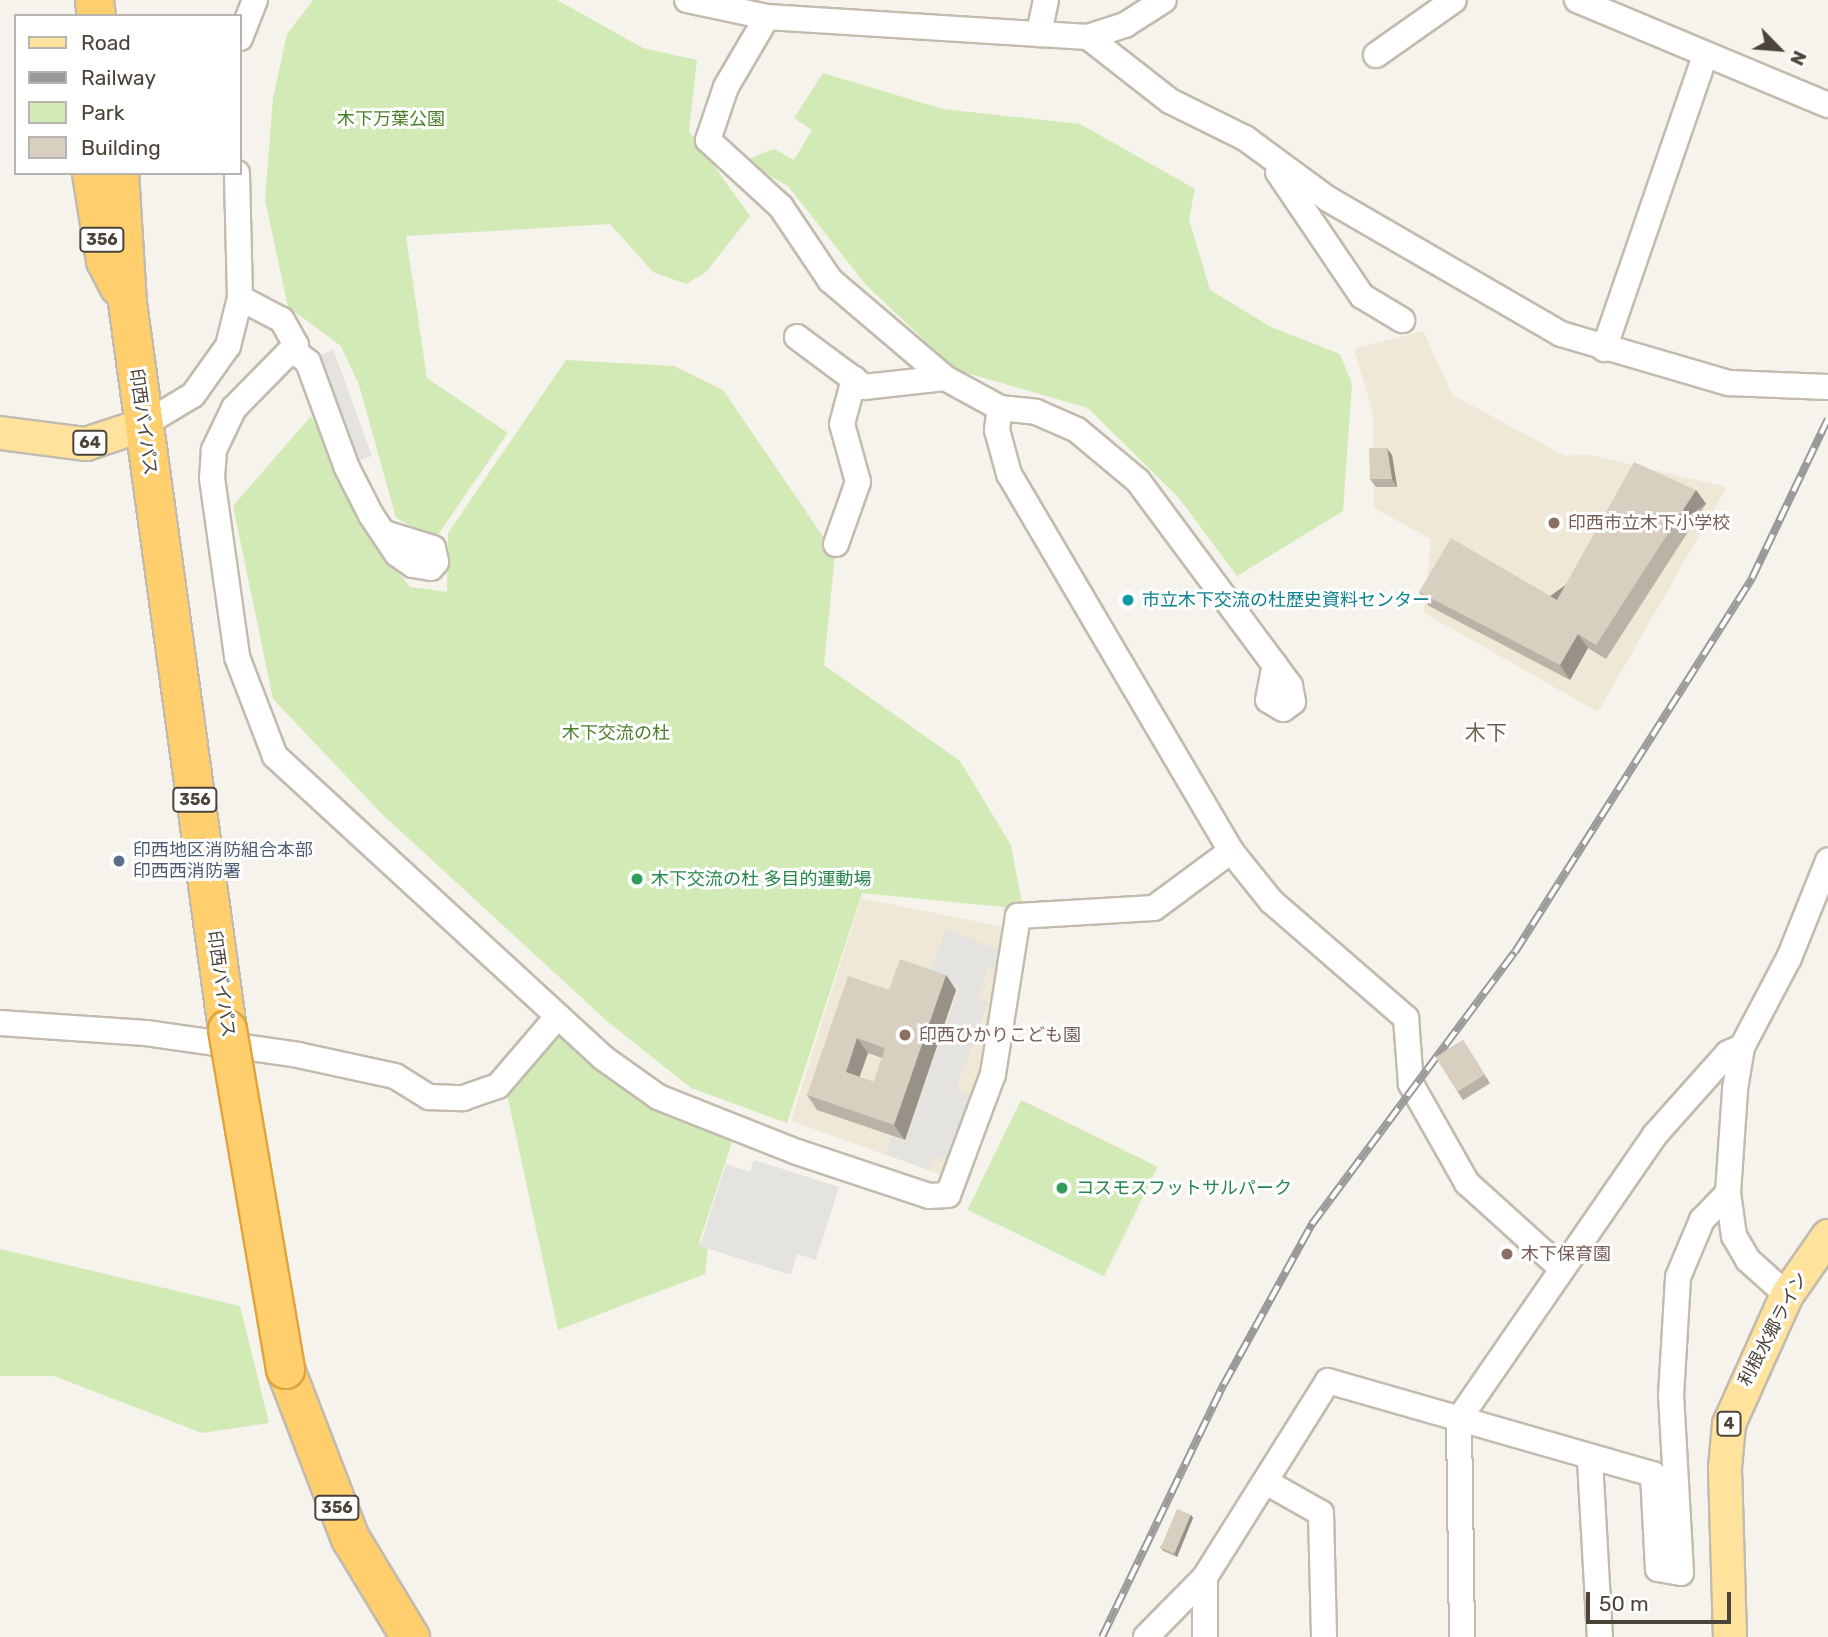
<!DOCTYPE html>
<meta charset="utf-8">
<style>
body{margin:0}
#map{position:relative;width:1828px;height:1637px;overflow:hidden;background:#f6f3ec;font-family:Rubik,"Noto Sans JP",sans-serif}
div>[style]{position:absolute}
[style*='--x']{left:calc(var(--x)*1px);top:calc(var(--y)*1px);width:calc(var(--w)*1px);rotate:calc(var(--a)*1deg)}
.education>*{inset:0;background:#efe8d6}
.green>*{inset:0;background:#d2eab5;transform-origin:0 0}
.parking>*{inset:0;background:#e5e3e0}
.roads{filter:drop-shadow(2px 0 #c2bbae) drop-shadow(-2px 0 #c2bbae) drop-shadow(0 2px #c2bbae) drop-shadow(0 -2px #c2bbae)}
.minor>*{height:24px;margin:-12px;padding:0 12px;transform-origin:12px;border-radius:12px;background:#fff}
.major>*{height:32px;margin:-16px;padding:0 16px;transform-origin:16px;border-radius:16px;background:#ffe39c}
.highway>*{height:37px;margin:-18.5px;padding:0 18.5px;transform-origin:18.5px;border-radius:18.5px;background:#ffcf6e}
.rail>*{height:8px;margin-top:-4px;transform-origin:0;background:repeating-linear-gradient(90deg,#fff 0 16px,#9a9a9a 0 32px);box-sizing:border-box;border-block:2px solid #9a9a9a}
.bridges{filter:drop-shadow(2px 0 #e0a43c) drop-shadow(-2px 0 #e0a43c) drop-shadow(0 2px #e0a43c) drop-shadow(0 -2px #e0a43c)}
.highway-bridge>*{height:37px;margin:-18.5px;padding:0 18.5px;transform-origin:18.5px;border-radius:18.5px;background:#ffcf6e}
.wall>*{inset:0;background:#bab2a6;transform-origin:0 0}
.shaded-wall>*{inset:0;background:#979187;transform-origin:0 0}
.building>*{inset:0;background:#d8cfc1;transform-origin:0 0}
.dots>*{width:19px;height:19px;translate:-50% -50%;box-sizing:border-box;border:4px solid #fff;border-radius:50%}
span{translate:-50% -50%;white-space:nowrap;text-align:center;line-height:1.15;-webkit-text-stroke:6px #fff;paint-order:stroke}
.shield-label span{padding:2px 5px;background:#fff;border:2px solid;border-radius:5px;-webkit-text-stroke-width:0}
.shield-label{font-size:16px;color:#4b4439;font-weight:700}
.park-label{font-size:18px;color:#4a7f2a}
.street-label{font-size:18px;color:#4b4439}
.education-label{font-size:18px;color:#785e54}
.left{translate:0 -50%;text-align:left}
.culture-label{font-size:18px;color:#0d838f}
.service-label{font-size:18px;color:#4e5e75}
.leisure-label{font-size:18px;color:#27864d}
.quarter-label{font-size:21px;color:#6e6250}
.legend{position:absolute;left:14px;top:14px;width:228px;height:161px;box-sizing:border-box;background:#fff;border:2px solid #b7b4b0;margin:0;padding:9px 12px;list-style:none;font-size:21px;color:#4b4439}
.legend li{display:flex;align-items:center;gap:14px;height:35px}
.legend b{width:35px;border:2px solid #b7b4b0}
.north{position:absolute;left:1744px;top:14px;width:70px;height:70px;-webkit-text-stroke:5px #fff;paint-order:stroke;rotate:115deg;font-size:19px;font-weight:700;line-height:28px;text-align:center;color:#4b4439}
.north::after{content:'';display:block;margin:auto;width:24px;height:32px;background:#4b4439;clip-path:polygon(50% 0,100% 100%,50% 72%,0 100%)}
.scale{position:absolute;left:1586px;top:1592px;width:145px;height:32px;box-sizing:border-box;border:4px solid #4b4439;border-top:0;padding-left:9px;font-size:21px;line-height:24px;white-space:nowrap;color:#4b4439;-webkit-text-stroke:5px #fff;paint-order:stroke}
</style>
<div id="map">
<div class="education">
<div style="clip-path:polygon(1423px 331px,1453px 395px,1565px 456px,1586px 454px,1727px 487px,1598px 712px,1424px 613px,1431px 539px,1374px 508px,1373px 414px,1354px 349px)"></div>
<div style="clip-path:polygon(861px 898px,1004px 927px,979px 1095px,942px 1175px,791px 1121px)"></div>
</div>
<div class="green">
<div style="clip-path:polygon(313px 0,557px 0,643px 48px,697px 60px,689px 131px,750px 216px,706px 272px,686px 284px,653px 272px,610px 224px,406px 236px,427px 378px,508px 433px,435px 539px,396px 518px,359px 385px,341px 346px,288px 307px,265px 200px,273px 98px,287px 34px)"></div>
<div style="clip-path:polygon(823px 73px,943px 109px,1080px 124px,1195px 189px,1189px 219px,1210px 290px,1271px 327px,1340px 354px,1352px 384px,1343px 511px,1237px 576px,1179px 498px,1088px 408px,956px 370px,866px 285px,788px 186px,742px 161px,774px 149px,794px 160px,812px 130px,794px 118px)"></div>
<div style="clip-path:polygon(566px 360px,674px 366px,723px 390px,835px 554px,824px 665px,960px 761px,1011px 845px,1023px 909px,862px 893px,787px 1123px,691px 1088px,608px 1022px,382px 814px,273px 699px,233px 506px,311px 416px,367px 534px,410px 587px,447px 592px,448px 533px)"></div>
<div style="clip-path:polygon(561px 1031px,628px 1092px,732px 1142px,699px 1243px,708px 1247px,705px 1274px,558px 1330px,507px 1094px,507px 1081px)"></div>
<div style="left:1021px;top:1100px;width:152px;height:122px;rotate:26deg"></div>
<div style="clip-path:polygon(0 1249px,240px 1306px,269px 1423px,202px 1433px,54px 1376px,0 1376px)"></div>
</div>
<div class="parking">
<div style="clip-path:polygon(333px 349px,372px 456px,356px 461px,320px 356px)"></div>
<div style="clip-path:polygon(946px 929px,999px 950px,996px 970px,988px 968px,978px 997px,988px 1002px,956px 1090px,970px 1096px,948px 1162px,934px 1156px,929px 1170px,885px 1154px,891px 1137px,905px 1142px,959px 987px,928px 976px)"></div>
<div style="clip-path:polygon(754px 1160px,839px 1187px,816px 1260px,797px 1254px,791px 1275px,700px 1246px,726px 1164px,750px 1172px)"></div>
</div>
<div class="roads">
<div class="minor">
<div style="--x:687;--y:0;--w:82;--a:12"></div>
<div style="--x:767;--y:17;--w:273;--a:3.6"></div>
<div style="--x:1046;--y:0;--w:35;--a:102"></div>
<div style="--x:1039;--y:34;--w:49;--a:3.5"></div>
<div style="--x:1088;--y:37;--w:39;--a:-18"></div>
<div style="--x:1125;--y:25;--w:46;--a:-32.7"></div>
<div style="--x:1577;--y:0;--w:272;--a:22.7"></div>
<div style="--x:767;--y:17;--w:81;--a:120.4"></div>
<div style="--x:726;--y:87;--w:56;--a:108.8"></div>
<div style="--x:708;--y:140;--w:99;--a:42.5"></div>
<div style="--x:781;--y:207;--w:88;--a:56.1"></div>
<div style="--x:830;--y:280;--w:151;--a:40.4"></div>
<div style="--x:945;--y:378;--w:63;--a:28.6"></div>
<div style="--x:1000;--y:408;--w:22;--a:98"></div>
<div style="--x:997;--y:430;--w:46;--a:74.7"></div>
<div style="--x:1009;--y:474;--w:438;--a:59.5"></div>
<div style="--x:1231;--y:851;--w:64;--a:51.3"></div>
<div style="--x:1271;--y:901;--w:179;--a:40.9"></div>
<div style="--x:1406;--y:1018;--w:66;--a:85.7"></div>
<div style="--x:1411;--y:1084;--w:114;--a:60.5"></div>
<div style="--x:1467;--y:1183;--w:125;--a:42.1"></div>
<div style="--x:1088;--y:37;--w:104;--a:38"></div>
<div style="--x:1170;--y:101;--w:84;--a:26.3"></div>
<div style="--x:1245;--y:138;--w:103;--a:36.3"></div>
<div style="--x:1328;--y:199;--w:269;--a:30.1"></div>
<div style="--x:1561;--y:334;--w:175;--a:16.3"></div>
<div style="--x:1729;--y:383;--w:99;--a:2.3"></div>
<div style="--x:240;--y:38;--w:41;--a:-68.5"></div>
<div style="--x:1376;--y:55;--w:95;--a:-35.2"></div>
<div style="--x:1278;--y:172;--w:150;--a:55.9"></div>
<div style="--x:1362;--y:296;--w:47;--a:31"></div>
<div style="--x:240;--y:298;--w:47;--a:27.6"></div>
<div style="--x:282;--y:320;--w:29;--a:61"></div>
<div style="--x:296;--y:345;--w:88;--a:134.5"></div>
<div style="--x:234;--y:408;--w:47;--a:115.5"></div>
<div style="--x:214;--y:450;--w:28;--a:94"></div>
<div style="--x:212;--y:478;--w:181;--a:82"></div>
<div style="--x:237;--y:657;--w:106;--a:69"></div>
<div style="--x:275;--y:756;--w:444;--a:42.6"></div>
<div style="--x:602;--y:1057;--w:69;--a:35.5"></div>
<div style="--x:658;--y:1097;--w:149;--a:21.6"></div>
<div style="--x:797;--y:1152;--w:139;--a:18.4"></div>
<div style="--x:929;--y:1196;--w:19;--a:-3"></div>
<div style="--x:948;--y:1195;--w:129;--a:-69.6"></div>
<div style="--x:993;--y:1074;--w:160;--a:-81"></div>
<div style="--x:1018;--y:916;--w:136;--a:-3.4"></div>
<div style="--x:1154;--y:908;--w:96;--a:-36.5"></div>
<div style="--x:797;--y:337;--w:84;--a:36.7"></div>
<div style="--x:864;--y:387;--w:81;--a:-6.3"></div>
<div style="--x:1604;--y:349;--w:311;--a:-71"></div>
<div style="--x:294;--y:351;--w:18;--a:38"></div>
<div style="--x:308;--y:362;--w:113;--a:69.8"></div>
<div style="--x:347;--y:468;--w:53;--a:62.9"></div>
<div style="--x:371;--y:515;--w:47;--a:56.3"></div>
<div style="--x:397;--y:554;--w:19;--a:35"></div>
<div style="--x:413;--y:565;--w:18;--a:9"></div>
<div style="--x:431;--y:568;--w:8;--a:-50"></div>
<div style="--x:436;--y:562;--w:14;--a:-102"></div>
<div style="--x:433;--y:548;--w:51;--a:-163"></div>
<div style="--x:1000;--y:408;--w:36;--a:6"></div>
<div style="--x:1036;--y:412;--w:45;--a:23.7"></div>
<div style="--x:1077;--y:430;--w:80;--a:39.9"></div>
<div style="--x:1138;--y:481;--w:255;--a:53.4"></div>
<div style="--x:1290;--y:686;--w:16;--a:79"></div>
<div style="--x:1293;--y:702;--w:12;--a:145"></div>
<div style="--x:1283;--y:709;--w:17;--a:-149"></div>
<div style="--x:1268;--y:700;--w:36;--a:-79"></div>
<div style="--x:143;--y:425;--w:58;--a:-31"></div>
<div style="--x:193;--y:395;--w:60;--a:-54.5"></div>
<div style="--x:228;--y:346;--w:49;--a:-76"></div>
<div style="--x:240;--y:298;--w:125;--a:-91.4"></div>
<div style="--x:836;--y:544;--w:66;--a:-70.5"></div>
<div style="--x:858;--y:482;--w:60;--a:-105.4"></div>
<div style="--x:842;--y:424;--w:47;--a:-75.1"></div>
<div style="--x:0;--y:1023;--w:146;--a:3.9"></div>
<div style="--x:146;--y:1033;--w:154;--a:8.2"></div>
<div style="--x:298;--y:1055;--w:99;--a:12.2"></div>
<div style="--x:395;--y:1076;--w:40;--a:32"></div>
<div style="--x:429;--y:1097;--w:34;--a:2"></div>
<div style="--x:463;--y:1098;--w:37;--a:-19"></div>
<div style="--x:498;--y:1086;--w:92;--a:-49.4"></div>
<div style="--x:1787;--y:1295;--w:52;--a:-138.1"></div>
<div style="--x:1748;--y:1260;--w:28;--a:-120"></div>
<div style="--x:1734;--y:1236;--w:43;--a:-97.9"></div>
<div style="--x:1728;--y:1193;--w:104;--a:-86.1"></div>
<div style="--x:1735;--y:1089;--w:43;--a:-80.5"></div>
<div style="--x:1742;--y:1047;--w:101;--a:-62.2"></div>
<div style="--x:1789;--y:958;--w:105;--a:-68.1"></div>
<div style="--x:1590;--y:1460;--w:177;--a:86.8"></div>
<div style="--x:1266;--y:1482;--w:63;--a:29.4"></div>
<div style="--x:1321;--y:1513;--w:124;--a:88.6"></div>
<div style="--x:1205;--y:1577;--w:60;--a:90"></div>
<div style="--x:1146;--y:1637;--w:84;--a:-45.5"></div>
<div style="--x:1205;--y:1577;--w:231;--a:-57.9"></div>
<div style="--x:1328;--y:1381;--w:338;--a:16"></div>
<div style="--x:1653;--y:1474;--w:95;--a:87"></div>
<div style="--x:1658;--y:1569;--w:23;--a:10"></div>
<div style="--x:1681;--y:1573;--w:177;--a:-93.2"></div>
<div style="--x:1671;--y:1396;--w:119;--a:-86.6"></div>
<div style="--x:1678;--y:1277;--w:62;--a:-67.2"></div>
<div style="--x:1702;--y:1220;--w:37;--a:-46"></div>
<div style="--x:1462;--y:1637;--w:218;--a:-90.8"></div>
<div style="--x:1459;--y:1419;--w:344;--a:-55.4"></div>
<div style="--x:1654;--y:1136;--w:111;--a:-48.3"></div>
<div style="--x:1728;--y:1053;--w:15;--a:-23"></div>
</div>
<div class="major">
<div style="--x:0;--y:433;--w:87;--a:7.3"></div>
<div style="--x:86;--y:444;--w:60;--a:-18.4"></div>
<div style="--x:1730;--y:1637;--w:169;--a:-91.7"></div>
<div style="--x:1725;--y:1468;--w:44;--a:-84.8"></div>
<div style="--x:1729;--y:1424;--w:141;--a:-65.8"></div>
<div style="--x:1787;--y:1295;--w:72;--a:-55.2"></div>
</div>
<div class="highway">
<div style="--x:94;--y:0;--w:16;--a:83"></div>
<div style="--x:91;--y:173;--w:88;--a:80.9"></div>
<div style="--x:105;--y:260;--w:29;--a:63"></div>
<div style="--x:119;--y:173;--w:129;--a:86.5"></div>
<div style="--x:127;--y:302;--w:734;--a:82.17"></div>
<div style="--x:285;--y:1369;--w:181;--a:69"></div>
<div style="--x:350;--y:1538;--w:116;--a:58.8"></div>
</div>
</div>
<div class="rail">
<div style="--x:1102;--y:1637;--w:281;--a:-64.3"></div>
<div style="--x:1224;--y:1384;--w:183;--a:-61.2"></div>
<div style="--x:1312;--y:1224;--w:339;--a:-53.3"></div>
<div style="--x:1515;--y:952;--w:443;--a:-57.6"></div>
<div style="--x:1752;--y:578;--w:176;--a:-64.5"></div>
</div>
<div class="bridges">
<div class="highway-bridge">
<div style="--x:227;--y:1029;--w:345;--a:80.3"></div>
</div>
</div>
<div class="wall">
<div style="clip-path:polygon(1392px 455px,1397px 487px,1376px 487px,1370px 479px)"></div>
<div style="clip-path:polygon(1696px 490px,1706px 504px,1606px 659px,1588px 648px,1570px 680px,1429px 606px,1419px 592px,1557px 600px)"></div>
<div style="clip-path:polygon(evenodd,946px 975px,956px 990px,905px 1140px,817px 1110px,807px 1095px,889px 990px,946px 975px,868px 1053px,882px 1058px,874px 1082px,859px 1077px,868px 1053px)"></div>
<div style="left:1463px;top:1040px;width:51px;height:32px;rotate:58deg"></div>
<div style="clip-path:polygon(1191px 1515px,1193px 1518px,1177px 1557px,1163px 1551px,1160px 1547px)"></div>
</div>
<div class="shaded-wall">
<div style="clip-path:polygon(1387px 448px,1392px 455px,1397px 487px,1392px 479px)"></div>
<div style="left:1696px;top:490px;width:17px;height:184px;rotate:54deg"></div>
<div style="clip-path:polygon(1578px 634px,1588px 648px,1570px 680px,1560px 665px)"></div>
<div style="clip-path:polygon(946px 975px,956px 990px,905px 1140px,894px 1125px)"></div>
<div style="clip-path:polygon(857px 1038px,868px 1053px,856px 1087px,846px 1072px)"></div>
<div style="clip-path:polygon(1191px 1515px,1193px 1518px,1177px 1557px,1174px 1553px)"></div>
</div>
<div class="building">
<div style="clip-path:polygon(1369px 448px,1387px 448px,1392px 479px,1370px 479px)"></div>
<div style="clip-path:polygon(1634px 462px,1696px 490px,1596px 645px,1578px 634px,1560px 665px,1419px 592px,1451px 538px,1557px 600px)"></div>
<div style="clip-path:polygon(evenodd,900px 959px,946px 975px,894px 1125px,807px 1095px,848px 976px,889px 990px,900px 959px,857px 1038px,885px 1048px,874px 1082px,846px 1072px,857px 1038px)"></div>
<div style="left:1463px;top:1040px;width:41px;height:32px;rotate:58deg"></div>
<div style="left:1177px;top:1509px;width:15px;height:42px;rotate:23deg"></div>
</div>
<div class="dots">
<div style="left:1554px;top:523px;background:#8d6e63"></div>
<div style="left:1128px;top:600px;background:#0f9aa8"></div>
<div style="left:119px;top:861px;background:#5c6f8a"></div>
<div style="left:637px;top:879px;background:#2e9e5b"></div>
<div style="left:905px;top:1035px;background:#8d6e63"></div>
<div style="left:1062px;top:1188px;background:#2e9e5b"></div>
<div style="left:1507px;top:1254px;background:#8d6e63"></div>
</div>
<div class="shield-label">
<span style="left:102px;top:240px">356</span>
<span style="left:90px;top:443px">64</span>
<span style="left:195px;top:800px">356</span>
<span style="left:1729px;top:1424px">4</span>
<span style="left:337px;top:1508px">356</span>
</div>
<div class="park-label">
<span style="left:391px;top:119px">木下万葉公園</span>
<span style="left:616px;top:733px">木下交流の杜</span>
</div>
<div class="street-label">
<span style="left:143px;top:422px;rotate:82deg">印西バイパス</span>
<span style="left:221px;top:984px;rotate:82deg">印西バイパス</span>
<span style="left:1773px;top:1329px;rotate:-62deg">利根水郷ライン</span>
</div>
<div class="education-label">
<span class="left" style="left:1568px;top:523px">印西市立木下小学校</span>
<span class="left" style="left:919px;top:1035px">印西ひかりこども園</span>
<span class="left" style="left:1521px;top:1254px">木下保育園</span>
</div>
<div class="culture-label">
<span class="left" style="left:1142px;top:600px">市立木下交流の杜歴史資料センター</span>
</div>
<div class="service-label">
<span class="left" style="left:133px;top:861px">印西地区消防組合本部<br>印西西消防署</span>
</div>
<div class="leisure-label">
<span class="left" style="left:651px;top:879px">木下交流の杜 多目的運動場</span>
<span class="left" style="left:1076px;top:1188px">コスモスフットサルパーク</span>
</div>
<div class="quarter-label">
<span style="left:1486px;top:733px">木下</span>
</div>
<ul class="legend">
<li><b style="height:9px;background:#ffe39c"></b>Road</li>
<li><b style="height:9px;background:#9a9a9a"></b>Railway</li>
<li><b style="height:19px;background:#d2eab5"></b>Park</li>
<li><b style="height:19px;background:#d8cfc1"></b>Building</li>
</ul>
<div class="north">N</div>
<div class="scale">50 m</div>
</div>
